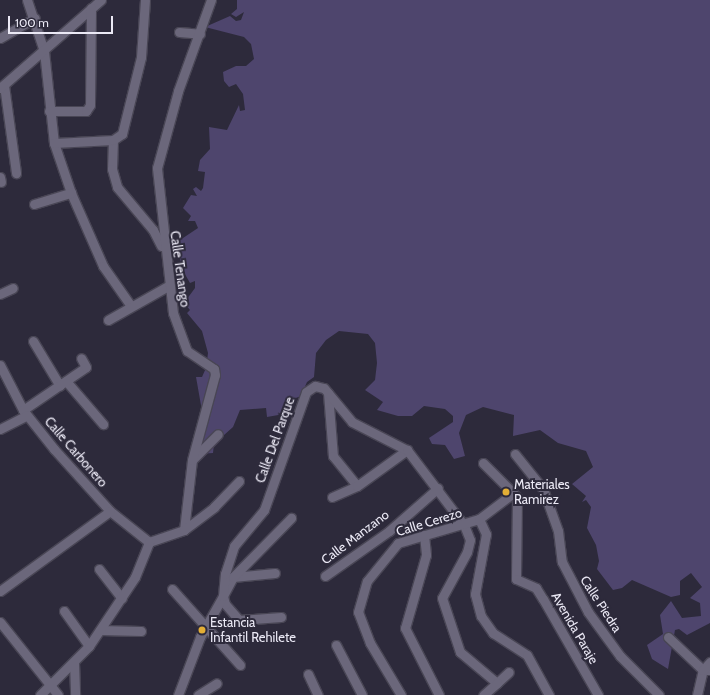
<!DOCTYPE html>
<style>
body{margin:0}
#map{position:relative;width:710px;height:695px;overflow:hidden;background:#2d2a3b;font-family:Cabin,sans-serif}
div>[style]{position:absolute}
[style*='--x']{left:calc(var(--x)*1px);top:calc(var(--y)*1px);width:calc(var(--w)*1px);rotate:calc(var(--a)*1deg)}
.green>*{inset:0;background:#4e456d}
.roads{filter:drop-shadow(1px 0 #494655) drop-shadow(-1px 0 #494655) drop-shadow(0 1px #494655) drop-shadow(0 -1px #494655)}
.minor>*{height:9px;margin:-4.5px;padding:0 4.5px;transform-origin:4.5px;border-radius:4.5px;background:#6b677b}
.dots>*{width:11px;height:11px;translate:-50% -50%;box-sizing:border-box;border:2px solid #2d2a3b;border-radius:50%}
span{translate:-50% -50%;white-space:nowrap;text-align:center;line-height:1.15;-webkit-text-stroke:4px #2d2a3b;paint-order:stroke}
.street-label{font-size:13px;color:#ebe9f5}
.poi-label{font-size:13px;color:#ebe9f5}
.left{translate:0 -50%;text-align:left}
.scale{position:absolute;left:8px;top:16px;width:105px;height:18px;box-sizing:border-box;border:2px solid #ebe9f5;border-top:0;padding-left:5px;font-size:12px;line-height:14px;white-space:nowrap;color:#ebe9f5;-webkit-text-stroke:3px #2d2a3b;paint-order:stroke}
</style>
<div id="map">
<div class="green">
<div style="clip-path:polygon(237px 0,710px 0,710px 623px,687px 635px,679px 629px,675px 630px,668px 669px,652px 659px,647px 645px,663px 634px,660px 615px,671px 601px,682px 618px,701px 616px,700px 603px,690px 598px,702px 587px,691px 573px,680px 581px,680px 595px,671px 597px,632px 580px,622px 588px,613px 590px,597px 569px,599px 561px,596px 545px,587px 528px,591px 507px,586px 500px,582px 502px,586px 496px,572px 484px,593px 467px,586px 451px,558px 443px,540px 430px,513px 436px,514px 415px,483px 407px,466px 415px,459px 433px,465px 456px,454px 459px,445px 445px,432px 444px,429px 438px,453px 422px,453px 416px,445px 409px,424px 406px,412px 416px,398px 416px,377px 410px,383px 402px,365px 390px,375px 380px,377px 363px,375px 343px,368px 334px,339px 331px,326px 340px,316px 353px,314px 377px,307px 382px,301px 396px,288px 401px,284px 414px,267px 417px,266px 408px,240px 410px,233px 427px,214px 444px,213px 453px,199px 454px,202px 411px,196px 377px,202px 377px,206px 368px,208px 353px,202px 331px,187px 313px,190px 310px,184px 303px,195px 288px,195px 281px,190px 283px,182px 269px,178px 249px,180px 240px,198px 228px,195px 221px,188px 221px,191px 216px,183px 208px,191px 195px,197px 196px,193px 189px,196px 187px,201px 191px,203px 188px,205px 172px,198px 171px,200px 160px,210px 149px,209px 127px,227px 130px,239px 105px,240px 111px,245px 110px,243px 94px,236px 84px,229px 87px,224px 81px,223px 72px,236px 66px,246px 66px,254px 59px,251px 44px,244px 37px,205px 27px,230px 16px,236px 21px,241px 20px,244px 12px,236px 17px,231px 14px,237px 9px)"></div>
</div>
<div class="roads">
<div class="minor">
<div style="--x:27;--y:0;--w:54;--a:71.6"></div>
<div style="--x:44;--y:51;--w:93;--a:83.8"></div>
<div style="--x:54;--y:143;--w:53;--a:71.2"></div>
<div style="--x:71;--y:193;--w:80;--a:66.3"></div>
<div style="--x:103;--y:266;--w:49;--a:55"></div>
<div style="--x:179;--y:32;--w:21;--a:5"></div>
<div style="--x:0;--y:38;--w:40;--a:-29.7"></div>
<div style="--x:4;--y:85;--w:89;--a:82.2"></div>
<div style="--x:0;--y:88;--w:134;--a:-41.1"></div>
<div style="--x:49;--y:111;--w:37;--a:0"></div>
<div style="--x:86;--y:111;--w:7;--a:-56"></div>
<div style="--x:90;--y:105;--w:97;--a:-89.4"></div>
<div style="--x:113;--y:140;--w:29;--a:92"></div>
<div style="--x:112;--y:169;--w:19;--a:74"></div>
<div style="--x:117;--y:187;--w:56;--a:50.1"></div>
<div style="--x:153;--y:230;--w:18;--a:63"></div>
<div style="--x:54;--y:143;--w:59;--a:-2.9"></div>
<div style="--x:113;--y:140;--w:11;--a:-34"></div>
<div style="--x:122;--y:134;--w:79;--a:-76.1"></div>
<div style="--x:141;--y:57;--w:57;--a:-86"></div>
<div style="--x:0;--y:177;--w:5;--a:79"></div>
<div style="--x:34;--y:204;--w:39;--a:-17"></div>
<div style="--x:0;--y:294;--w:14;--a:-25"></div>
<div style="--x:108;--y:320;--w:69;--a:-29.5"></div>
<div style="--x:33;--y:341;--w:52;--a:59"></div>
<div style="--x:0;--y:365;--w:51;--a:62.9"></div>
<div style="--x:23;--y:410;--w:50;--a:51.5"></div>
<div style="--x:54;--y:449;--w:84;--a:47.9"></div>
<div style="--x:110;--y:511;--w:50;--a:38.5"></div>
<div style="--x:66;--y:381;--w:57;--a:49.3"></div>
<div style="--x:328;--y:393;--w:63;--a:85.5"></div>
<div style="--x:333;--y:456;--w:38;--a:51"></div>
<div style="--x:23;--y:410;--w:76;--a:-34.3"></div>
<div style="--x:86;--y:367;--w:10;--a:-119"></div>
<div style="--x:0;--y:429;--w:30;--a:-27"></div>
<div style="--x:515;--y:454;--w:45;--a:51.3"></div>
<div style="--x:543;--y:489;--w:45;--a:70.3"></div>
<div style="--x:558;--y:531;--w:31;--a:83"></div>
<div style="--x:562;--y:562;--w:56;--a:62.5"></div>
<div style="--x:588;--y:612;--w:54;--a:54"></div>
<div style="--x:620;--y:656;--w:55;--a:45"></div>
<div style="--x:193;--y:459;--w:35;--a:-45"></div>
<div style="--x:483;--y:463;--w:48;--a:45"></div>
<div style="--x:517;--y:497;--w:82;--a:90.7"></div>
<div style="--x:516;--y:579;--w:22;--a:24"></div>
<div style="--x:536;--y:588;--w:13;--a:58"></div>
<div style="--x:543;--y:599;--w:111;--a:60.2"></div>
<div style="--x:332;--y:497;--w:27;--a:-24"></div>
<div style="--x:357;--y:486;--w:62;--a:-35.8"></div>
<div style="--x:479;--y:519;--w:17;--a:65"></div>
<div style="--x:486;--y:534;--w:61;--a:100.4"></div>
<div style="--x:475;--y:594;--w:23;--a:75"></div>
<div style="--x:481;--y:616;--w:21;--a:55"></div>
<div style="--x:493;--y:633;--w:40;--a:32.9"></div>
<div style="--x:527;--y:655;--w:46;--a:61.2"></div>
<div style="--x:184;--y:530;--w:70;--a:-83.5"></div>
<div style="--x:192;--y:460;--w:88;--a:-74.9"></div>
<div style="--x:215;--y:375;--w:6;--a:-99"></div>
<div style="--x:214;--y:369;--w:32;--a:-146"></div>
<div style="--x:187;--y:351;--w:40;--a:-110.2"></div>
<div style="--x:173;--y:313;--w:146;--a:-96.3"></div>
<div style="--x:157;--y:168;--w:80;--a:-74.7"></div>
<div style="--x:178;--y:91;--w:97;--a:-70.1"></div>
<div style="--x:424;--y:535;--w:20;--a:84"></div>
<div style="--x:426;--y:555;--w:76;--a:106"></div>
<div style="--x:405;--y:628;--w:75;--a:63.1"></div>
<div style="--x:149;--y:542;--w:37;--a:-19"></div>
<div style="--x:184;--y:530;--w:38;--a:-37"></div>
<div style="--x:214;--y:507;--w:36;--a:-46"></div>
<div style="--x:99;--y:569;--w:37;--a:52"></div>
<div style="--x:325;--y:576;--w:78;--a:-35.1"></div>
<div style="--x:389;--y:531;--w:65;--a:-41.3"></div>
<div style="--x:233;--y:577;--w:42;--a:-5.4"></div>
<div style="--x:172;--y:589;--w:102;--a:48.2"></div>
<div style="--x:0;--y:591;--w:136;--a:-36"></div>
<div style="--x:64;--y:611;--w:43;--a:54.5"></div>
<div style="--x:281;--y:617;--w:42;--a:175.9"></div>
<div style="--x:239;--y:620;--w:21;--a:-131"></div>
<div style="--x:225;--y:604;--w:8;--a:-104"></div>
<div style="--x:223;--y:596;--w:21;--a:-62"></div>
<div style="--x:233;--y:577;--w:83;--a:-45.5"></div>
<div style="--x:0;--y:622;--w:93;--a:51.5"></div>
<div style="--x:100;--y:630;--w:41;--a:1.4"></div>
<div style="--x:668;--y:637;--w:48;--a:43.3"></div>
<div style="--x:703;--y:670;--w:7;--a:0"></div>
<div style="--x:336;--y:645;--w:56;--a:62.5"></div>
<div style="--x:74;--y:662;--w:33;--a:88"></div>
<div style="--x:308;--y:674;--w:23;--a:65"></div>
<div style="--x:497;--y:683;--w:16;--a:-43"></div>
<div style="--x:40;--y:695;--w:69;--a:-45"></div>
<div style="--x:89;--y:646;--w:83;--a:-56.3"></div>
<div style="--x:135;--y:577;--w:38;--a:-68"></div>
<div style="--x:178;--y:695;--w:62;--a:-69.2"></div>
<div style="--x:200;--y:637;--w:47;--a:-60.7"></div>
<div style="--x:223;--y:596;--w:22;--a:-85"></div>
<div style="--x:225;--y:574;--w:29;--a:-72"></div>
<div style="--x:234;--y:546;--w:47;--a:-50.2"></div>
<div style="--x:264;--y:510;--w:125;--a:-70.4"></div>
<div style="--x:306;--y:392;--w:11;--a:-34"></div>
<div style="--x:315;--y:386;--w:9;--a:13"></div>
<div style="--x:324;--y:388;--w:44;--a:50.5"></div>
<div style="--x:352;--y:422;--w:62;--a:27"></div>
<div style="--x:407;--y:450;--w:94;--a:52.8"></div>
<div style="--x:464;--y:525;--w:16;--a:68"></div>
<div style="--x:470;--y:540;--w:12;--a:104"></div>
<div style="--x:467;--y:552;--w:52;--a:118.5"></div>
<div style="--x:442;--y:598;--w:57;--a:71.6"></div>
<div style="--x:460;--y:652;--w:48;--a:40"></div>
<div style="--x:497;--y:683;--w:18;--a:139"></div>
<div style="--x:198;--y:695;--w:22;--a:-32"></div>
<div style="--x:401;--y:695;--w:61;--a:-120.8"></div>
<div style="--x:370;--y:643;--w:33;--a:-111"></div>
<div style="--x:358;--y:612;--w:32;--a:-74"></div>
<div style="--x:367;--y:581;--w:49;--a:-50.8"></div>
<div style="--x:398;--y:543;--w:84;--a:-16.5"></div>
<div style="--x:479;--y:519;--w:41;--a:-37.1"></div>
<div style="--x:697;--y:695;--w:26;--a:-77"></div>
<div style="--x:703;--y:670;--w:11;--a:-49"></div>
</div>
</div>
<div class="dots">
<div style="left:506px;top:492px;background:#e3ae35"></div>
<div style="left:202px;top:630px;background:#e3ae35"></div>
</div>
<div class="street-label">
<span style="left:180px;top:269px;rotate:82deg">Calle Tenango</span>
<span style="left:275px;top:440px;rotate:-70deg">Calle Del Parque</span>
<span style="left:76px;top:452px;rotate:49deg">Calle Carbonero</span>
<span style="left:429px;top:522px;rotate:-17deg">Calle Cerezo</span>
<span style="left:355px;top:537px;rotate:-37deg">Calle Manzano</span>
<span style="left:601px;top:604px;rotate:57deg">Calle Piedra</span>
<span style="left:575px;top:628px;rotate:60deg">Avenida Paraje</span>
</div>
<div class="poi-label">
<span class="left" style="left:514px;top:492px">Materiales<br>Ramirez</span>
<span class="left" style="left:210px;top:630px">Estancia<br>Infantil Rehilete</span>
</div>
<div class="scale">100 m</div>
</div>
